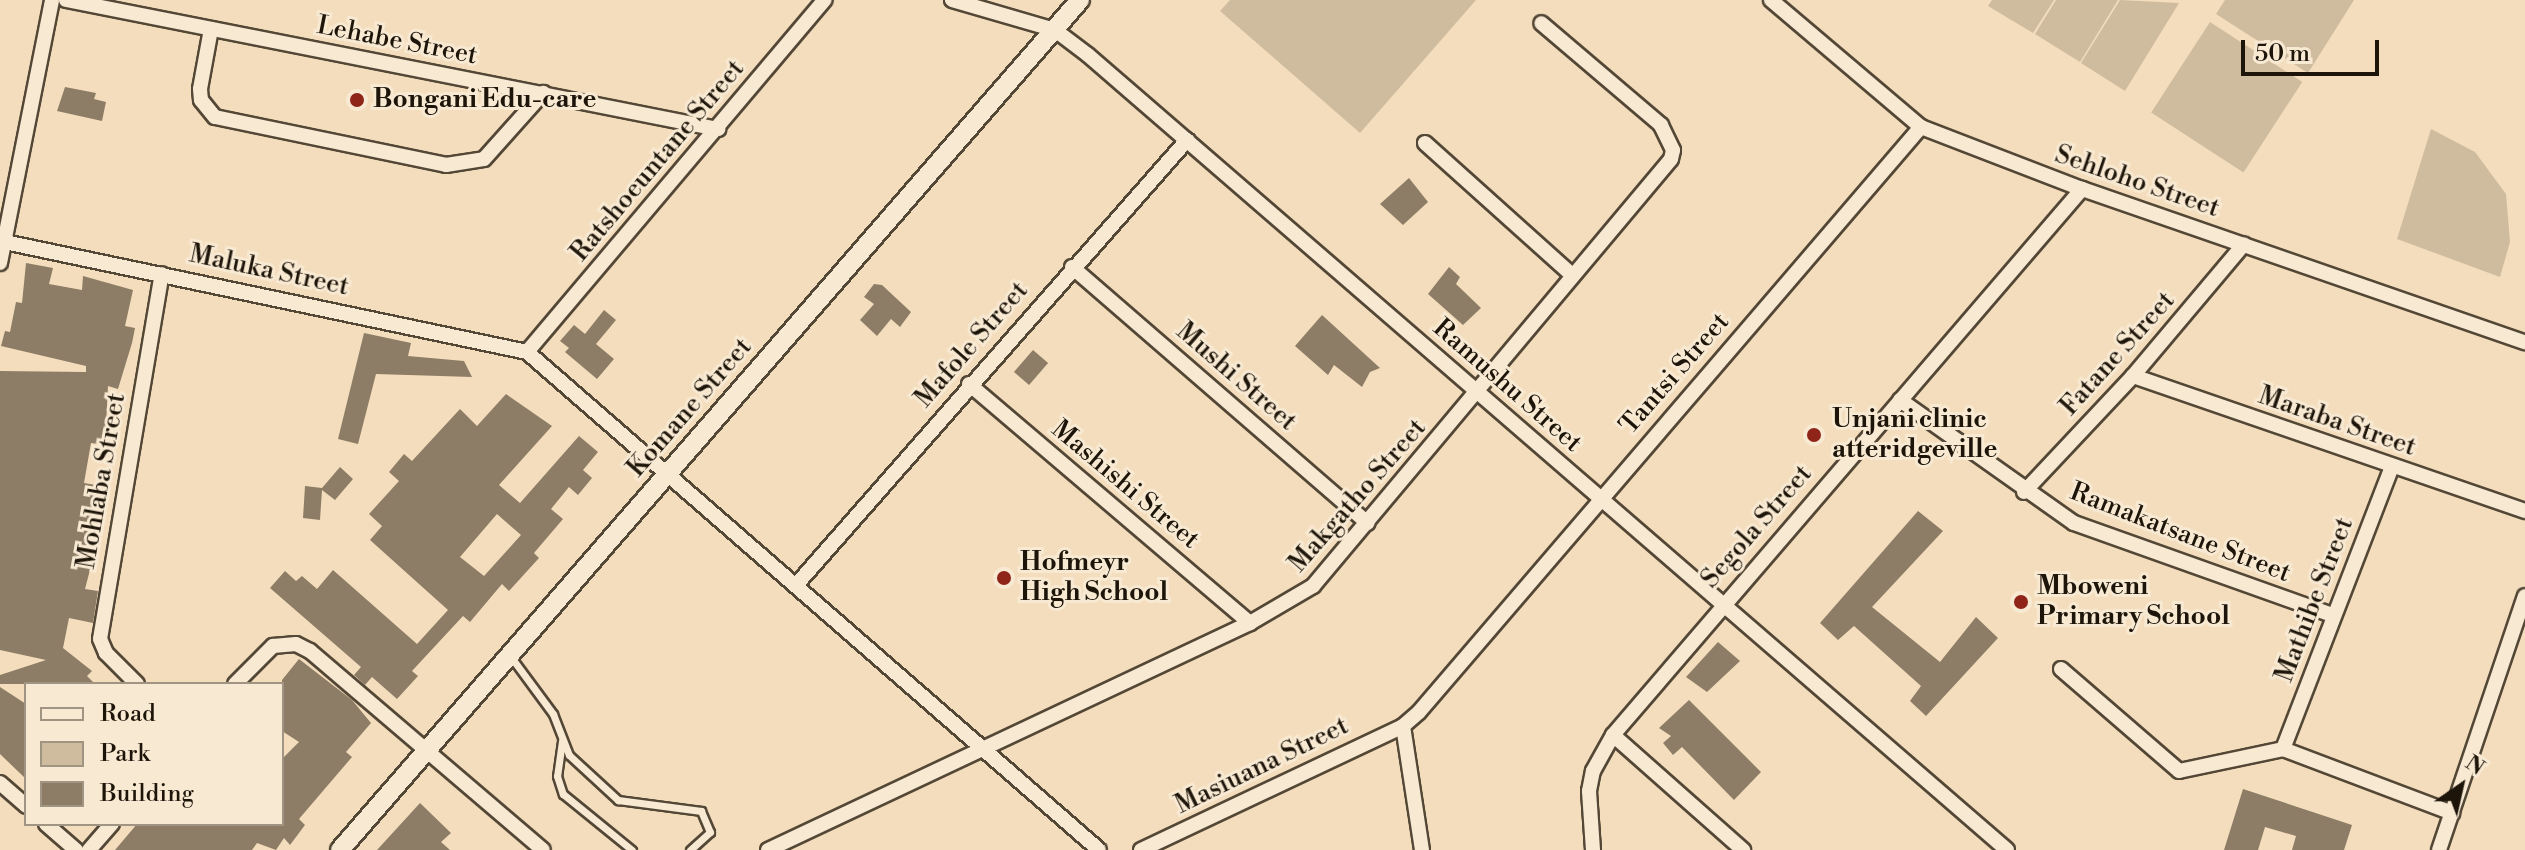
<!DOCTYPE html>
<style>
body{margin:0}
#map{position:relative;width:2525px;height:850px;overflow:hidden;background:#f4ddbc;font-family:"Libre Bodoni",serif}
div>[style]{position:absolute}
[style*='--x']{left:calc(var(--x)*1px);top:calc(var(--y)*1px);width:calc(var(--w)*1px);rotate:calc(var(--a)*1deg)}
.green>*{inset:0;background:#cfbb9e;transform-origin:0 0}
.building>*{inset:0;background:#8d7d66;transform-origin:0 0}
.roads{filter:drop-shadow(2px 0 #534736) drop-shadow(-2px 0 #534736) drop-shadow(0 2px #534736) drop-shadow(0 -2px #534736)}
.service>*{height:7px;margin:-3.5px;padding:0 3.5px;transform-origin:3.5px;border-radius:3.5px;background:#f8e9d3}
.minor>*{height:14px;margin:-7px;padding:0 7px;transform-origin:7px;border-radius:7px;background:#f8e9d3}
.tertiary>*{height:18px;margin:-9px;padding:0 9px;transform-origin:9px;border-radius:9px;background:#f8e9d3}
.dots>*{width:22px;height:22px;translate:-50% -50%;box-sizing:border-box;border:4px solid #f8e9d3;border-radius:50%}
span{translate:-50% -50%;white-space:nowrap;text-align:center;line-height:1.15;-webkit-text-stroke:6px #f8e9d3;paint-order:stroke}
.street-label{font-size:26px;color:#1d1509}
.poi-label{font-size:26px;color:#1d1509;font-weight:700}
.left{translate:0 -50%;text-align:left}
.legend{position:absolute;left:24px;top:682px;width:260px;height:144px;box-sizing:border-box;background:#f8e9d3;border:2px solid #a09482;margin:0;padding:10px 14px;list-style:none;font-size:24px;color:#1d1509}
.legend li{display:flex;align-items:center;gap:16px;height:40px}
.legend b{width:40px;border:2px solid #a09482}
.north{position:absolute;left:2421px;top:746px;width:80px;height:80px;-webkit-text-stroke:6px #f8e9d3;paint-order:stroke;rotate:34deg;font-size:22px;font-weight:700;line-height:32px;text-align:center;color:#1d1509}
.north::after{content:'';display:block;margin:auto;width:28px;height:36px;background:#1d1509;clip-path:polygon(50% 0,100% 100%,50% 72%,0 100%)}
.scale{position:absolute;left:2241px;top:40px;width:138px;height:36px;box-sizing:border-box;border:4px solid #1d1509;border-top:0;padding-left:10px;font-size:24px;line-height:28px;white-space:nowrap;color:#1d1509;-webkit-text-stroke:6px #f8e9d3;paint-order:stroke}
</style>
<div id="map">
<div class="green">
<div style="clip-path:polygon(1230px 0,1476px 0,1360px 133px,1220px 11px)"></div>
<div style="clip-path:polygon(1992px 0,2054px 0,2033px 33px,1988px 6px)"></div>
<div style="clip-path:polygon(2056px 0,2118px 0,2080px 62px,2035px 34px)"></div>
<div style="clip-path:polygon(2120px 0,2179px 3px,2125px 91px,2081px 63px)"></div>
<div style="clip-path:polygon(2225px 0,2354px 0,2308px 73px,2216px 14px)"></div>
<div style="left:2210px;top:22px;width:110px;height:108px;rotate:33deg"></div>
<div style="clip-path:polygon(2431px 129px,2475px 152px,2506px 194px,2510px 242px,2500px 277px,2397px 239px)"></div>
</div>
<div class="building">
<div style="clip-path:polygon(65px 87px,96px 93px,94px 99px,106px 102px,102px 121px,57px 111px)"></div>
<div style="clip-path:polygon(1409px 178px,1428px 202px,1403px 225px,1380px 204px)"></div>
<div style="clip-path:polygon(26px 263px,53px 268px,49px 284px,82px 290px,83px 276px,133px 290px,125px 326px,135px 328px,132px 343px,118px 389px,108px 386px,105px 445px,91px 443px,84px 483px,96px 485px,85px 565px,91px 566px,85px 589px,98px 591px,93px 623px,69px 618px,63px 648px,92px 671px,87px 676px,95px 684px,0 684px,0 675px,46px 660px,0 650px,0 371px,86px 372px,86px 366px,1px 346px,5px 331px,10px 332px,16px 302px,22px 303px)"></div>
<div style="clip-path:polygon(1449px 267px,1460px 277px,1456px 284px,1481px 308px,1463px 325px,1428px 294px)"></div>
<div style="clip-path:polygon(874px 284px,882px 285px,911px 312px,900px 327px,891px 319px,877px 336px,860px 320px,874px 304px,864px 297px)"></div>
<div style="clip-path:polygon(604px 310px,616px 320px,596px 344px,614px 359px,597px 379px,565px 352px,569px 348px,560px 341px,574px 325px,585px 334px)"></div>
<div style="clip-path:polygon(1322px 315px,1380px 368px,1370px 372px,1362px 387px,1334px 365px,1328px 375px,1295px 346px)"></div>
<div style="clip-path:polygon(364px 333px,411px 343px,408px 356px,464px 361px,472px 377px,376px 374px,358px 444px,338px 439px)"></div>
<div style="left:1033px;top:350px;width:20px;height:29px;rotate:41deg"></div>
<div style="clip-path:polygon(evenodd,506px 394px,552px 426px,499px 485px,520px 503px,579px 436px,598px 452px,583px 470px,592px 478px,578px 495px,569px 487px,551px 509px,563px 519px,534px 553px,539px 558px,509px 591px,502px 584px,470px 622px,463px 616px,412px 671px,418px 676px,397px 699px,372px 677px,365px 685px,354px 675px,361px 667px,270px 588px,285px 571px,296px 581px,302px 576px,317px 589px,333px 570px,417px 644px,448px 610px,370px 540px,382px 526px,369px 514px,399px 481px,389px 472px,404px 454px,412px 461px,460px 409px,477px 426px,506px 394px,497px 514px,521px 535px,484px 576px,460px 557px,497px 514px)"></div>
<div style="clip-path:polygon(340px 467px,353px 479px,335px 500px,322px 490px,320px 520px,303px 518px,305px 486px,322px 488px)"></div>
<div style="clip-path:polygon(1918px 511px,1943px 531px,1872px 607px,1940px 662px,1976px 617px,1998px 638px,1926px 716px,1910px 701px,1921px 686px,1854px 626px,1838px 640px,1820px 623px)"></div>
<div style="clip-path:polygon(1718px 642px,1740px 661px,1707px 692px,1686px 677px)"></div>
<div style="clip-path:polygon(299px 659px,352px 700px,371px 723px,346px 752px,352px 757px,299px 819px,305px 825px,290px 845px,284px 838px,276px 850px,257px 843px,252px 850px,115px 850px,137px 824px,282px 824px,282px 759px,299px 742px,282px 731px,282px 680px)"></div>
<div style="clip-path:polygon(0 687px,26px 704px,26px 779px,0 754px)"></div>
<div style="clip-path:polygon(1689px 700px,1761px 772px,1734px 800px,1682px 747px,1673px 755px,1663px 743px,1671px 736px,1659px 728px)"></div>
<div style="clip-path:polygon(2243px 789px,2352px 825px,2344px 850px,2292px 850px,2296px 836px,2265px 827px,2258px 850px,2224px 850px)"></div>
<div style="clip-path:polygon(420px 803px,451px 833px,441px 842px,450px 850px,377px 850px)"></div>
</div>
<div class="roads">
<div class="service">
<div style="--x:511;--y:657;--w:71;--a:53.6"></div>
<div style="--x:553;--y:714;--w:44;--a:68.7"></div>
<div style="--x:569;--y:755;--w:67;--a:42.6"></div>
<div style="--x:618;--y:800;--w:84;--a:7.5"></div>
<div style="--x:701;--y:811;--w:23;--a:67"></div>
<div style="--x:710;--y:832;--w:27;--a:138"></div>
<div style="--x:562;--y:741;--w:35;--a:98"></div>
<div style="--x:557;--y:776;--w:19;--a:72"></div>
<div style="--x:563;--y:794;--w:89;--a:39.1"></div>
</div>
<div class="minor">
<div style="--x:66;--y:0;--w:665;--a:11.19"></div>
<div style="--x:952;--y:0;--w:107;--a:16.2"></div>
<div style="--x:1055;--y:30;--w:41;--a:37.1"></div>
<div style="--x:1088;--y:55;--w:1215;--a:40.86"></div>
<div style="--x:1771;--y:0;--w:197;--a:40.3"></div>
<div style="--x:1921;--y:127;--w:173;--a:21.1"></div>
<div style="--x:2082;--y:189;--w:469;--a:19.1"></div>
<div style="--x:211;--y:29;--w:61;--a:100.4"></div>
<div style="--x:200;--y:89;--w:11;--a:85"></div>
<div style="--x:201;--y:100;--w:22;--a:51"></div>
<div style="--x:215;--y:117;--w:236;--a:11.7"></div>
<div style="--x:446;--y:165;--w:38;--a:-9"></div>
<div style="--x:484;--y:159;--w:89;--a:-48.2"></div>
<div style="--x:1425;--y:143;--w:198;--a:41.9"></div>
<div style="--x:0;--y:241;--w:539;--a:11.89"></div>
<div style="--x:527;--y:352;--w:758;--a:41.04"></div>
<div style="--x:0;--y:263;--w:268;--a:-78.8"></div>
<div style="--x:1072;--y:267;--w:391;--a:40.9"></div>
<div style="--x:527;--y:352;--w:461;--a:-49.8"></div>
<div style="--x:2133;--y:376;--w:415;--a:19"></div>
<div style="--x:969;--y:384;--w:369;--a:40.4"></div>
<div style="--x:1900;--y:400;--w:213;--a:35.3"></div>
<div style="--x:2074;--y:523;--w:275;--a:19.6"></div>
<div style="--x:2024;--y:492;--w:159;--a:-46.8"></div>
<div style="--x:2133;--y:376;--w:172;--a:-49.9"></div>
<div style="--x:797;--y:584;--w:591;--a:-48.7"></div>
<div style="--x:2061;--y:669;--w:156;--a:40.8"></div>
<div style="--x:2179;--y:771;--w:106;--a:-11.9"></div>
<div style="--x:2283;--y:749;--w:181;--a:20.7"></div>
<div style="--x:137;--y:684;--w:44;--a:-135"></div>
<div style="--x:106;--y:653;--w:15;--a:-113"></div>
<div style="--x:100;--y:639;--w:370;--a:-80.4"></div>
<div style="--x:235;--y:684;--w:54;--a:-45"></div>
<div style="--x:273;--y:646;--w:23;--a:-5"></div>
<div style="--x:296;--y:644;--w:16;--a:27"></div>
<div style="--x:310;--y:651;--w:306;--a:40.5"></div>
<div style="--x:1403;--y:726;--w:125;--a:81.3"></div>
<div style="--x:1613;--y:735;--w:174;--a:41.5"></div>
<div style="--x:2283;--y:749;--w:302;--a:-68.9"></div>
<div style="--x:0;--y:783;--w:35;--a:41"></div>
<div style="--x:46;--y:824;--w:40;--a:41"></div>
<div style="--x:89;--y:850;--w:35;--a:-49"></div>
<div style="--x:768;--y:850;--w:533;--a:-25.22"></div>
<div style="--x:1250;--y:623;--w:73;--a:-30.4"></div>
<div style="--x:1313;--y:586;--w:557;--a:-50.02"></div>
<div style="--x:1671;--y:159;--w:9;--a:-77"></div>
<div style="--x:1673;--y:150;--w:28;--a:-116"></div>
<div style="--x:1661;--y:125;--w:157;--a:-139.6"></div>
<div style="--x:1141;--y:850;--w:290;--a:-25.3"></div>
<div style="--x:1403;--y:726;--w:21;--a:-41"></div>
<div style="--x:1419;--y:712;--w:771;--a:-49.37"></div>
<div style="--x:1593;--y:850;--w:59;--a:-93.9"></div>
<div style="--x:1589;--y:791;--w:20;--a:-79"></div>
<div style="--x:1593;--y:771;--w:41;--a:-60.9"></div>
<div style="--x:1613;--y:735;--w:720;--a:-49.34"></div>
<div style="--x:2439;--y:850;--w:268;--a:-71.3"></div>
</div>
<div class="tertiary">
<div style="--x:340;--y:850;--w:1127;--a:-48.96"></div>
</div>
</div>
<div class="dots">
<div style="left:357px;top:100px;background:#8f2418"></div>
<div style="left:1814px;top:435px;background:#8f2418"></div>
<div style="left:1004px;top:578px;background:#8f2418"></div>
<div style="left:2021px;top:602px;background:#8f2418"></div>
</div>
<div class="street-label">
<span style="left:397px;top:41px;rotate:11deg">Lehabe Street</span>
<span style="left:658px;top:161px;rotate:-50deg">Ratshoeuntane Street</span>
<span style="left:2137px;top:182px;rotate:19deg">Sehloho Street</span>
<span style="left:269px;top:271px;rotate:12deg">Maluka Street</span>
<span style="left:972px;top:345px;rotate:-49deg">Mafole Street</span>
<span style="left:2118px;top:354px;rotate:-48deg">Fatane Street</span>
<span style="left:1675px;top:374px;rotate:-49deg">Tantsi Street</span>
<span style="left:1236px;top:377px;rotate:41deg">Mushi Street</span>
<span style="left:1507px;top:386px;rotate:41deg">Ramushu Street</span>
<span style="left:690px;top:408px;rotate:-49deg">Komane Street</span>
<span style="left:2337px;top:422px;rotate:19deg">Maraba Street</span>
<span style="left:102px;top:481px;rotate:-80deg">Mohlaba Street</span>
<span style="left:1125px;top:485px;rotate:40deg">Mashishi Street</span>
<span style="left:1358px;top:496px;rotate:-49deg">Makgatho Street</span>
<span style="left:1757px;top:527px;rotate:-49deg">Segola Street</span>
<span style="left:2180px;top:533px;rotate:21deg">Ramakatsane Street</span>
<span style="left:2315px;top:600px;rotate:-69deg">Mathibe Street</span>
<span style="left:1262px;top:766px;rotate:-26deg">Masiuana Street</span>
</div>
<div class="poi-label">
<span class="left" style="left:373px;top:100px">Bongani Edu-care</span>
<span class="left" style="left:1832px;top:435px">Unjani clinic<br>atteridgeville</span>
<span class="left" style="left:1020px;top:578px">Hofmeyr<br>High School</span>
<span class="left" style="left:2037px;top:602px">Mboweni<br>Primary School</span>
</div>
<ul class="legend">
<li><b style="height:10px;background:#f8e9d3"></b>Road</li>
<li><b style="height:22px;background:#cfbb9e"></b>Park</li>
<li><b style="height:22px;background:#8d7d66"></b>Building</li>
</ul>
<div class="north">N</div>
<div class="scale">50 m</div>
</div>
